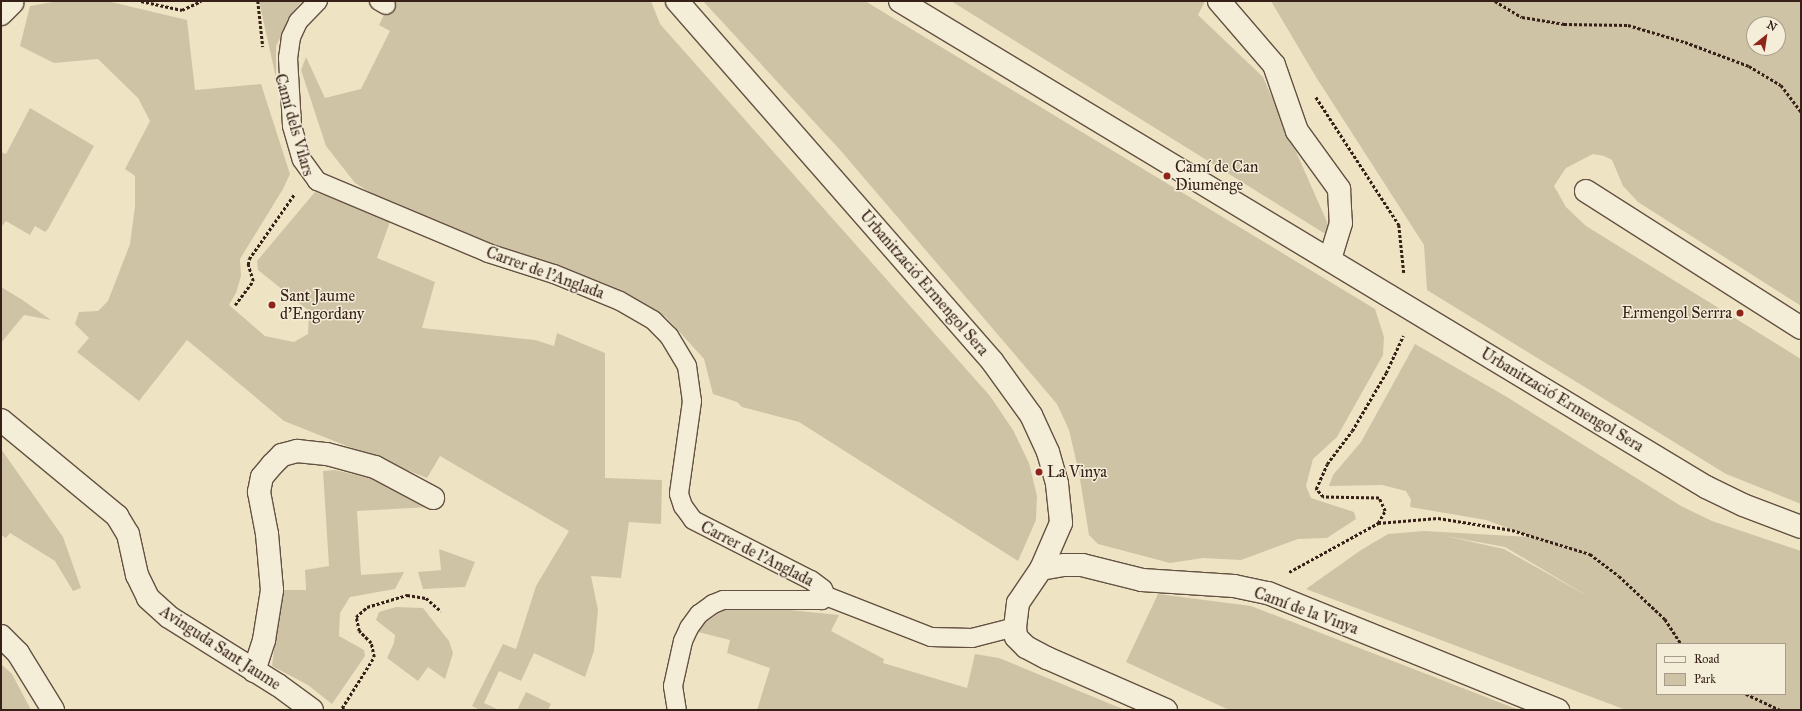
<!DOCTYPE html>
<meta charset="utf-8">
<style>
body{margin:0}
#map{position:relative;width:1802px;height:711px;overflow:hidden;background:#eee4c3;font-family:"IM FELL Great Primer",serif}
div>[style]{position:absolute}
[style*='--x']{left:calc(var(--x)*1px);top:calc(var(--y)*1px);width:calc(var(--w)*1px);rotate:calc(var(--a)*1deg)}
.green>*{inset:0;background:#cfc3a6}
.path>*{height:2.5px;margin-top:-1.25px;transform-origin:0;background:repeating-linear-gradient(90deg,#362017 0 3px,transparent 0 5px)}
.roads{filter:drop-shadow(1px 0 #645142) drop-shadow(-1px 0 #645142) drop-shadow(0 1px #645142) drop-shadow(0 -1px #645142)}
.service>*{height:18px;margin:-9px;padding:0 9px;transform-origin:9px;border-radius:9px;background:#f4edd8}
.minor>*{height:22px;margin:-11px;padding:0 11px;transform-origin:11px;border-radius:11px;background:#f4edd8}
.secondary>*{height:22px;margin:-11px;padding:0 11px;transform-origin:11px;border-radius:11px;background:#f4edd8}
.dots>*{width:11px;height:11px;translate:-50% -50%;box-sizing:border-box;border:2px solid #f4edd8;border-radius:50%}
span{translate:-50% -50%;white-space:nowrap;text-align:center;line-height:1.15;-webkit-text-stroke:3px #f4edd8;paint-order:stroke}
.street-label{font-size:16px;color:#362017}
.poi-label{font-size:16px;color:#362017}
.left{translate:0 -50%;text-align:left}
.right{translate:-100% -50%;text-align:right}
.frame{position:absolute;inset:0;border:2px solid #362017;pointer-events:none}
.legend{position:absolute;left:1656px;top:643px;width:130px;height:52px;box-sizing:border-box;background:#f4edd8;border:1px solid #a89b8b;margin:0;padding:5px 7px;list-style:none;font-size:12px;color:#362017}
.legend li{display:flex;align-items:center;gap:8px;height:20px}
.legend b{width:20px;border:1px solid #a89b8b}
.north{position:absolute;left:1746px;top:16px;width:40px;height:40px;box-sizing:border-box;background:#f4edd8;border:1px solid #a89b8b;border-radius:50%;rotate:30deg;font-size:11px;font-weight:700;line-height:16px;text-align:center;color:#362017}
.north::after{content:'';display:block;margin:auto;width:14px;height:18px;background:#8f2418;clip-path:polygon(50% 0,100% 100%,50% 72%,0 100%)}
</style>
<div id="map">
<div class="green">
<div style="clip-path:polygon(58px 1px,107px 1px,187px 20px,195px 90px,261px 84px,290px 174px,283px 189px,240px 259px,241px 276px,236px 293px,229px 305px,265px 336px,294px 342px,308px 334px,309px 311px,258px 270px,257px 261px,315px 192px,391px 219px,377px 258px,435px 282px,422px 328px,535px 340px,554px 346px,557px 333px,605px 353px,605px 478px,662px 480px,661px 524px,629px 522px,621px 578px,591px 576px,598px 610px,594px 651px,585px 677px,534px 653px,521px 681px,499px 671px,484px 703px,499px 710px,480px 710px,472px 706px,503px 644px,516px 649px,536px 586px,569px 531px,440px 456px,427px 478px,284px 421px,187px 340px,139px 401px,77px 352px,89px 338px,75px 324px,79px 312px,98px 311px,108px 301px,130px 244px,135px 206px,135px 176px,125px 169px,150px 121px,138px 98px,98px 59px,54px 63px,20px 46px,30px 6px)"></div>
<div style="clip-path:polygon(259px 1px,302px 1px,293px 12px,276px 46px,276px 78px)"></div>
<div style="clip-path:polygon(385px 1px,651px 1px,660px 24px,990px 396px,1013px 430px,1029px 463px,1037px 496px,1036px 520px,1018px 561px,799px 422px,742px 407px,737px 402px,713px 394px,704px 359px,666px 317px,599px 287px,485px 245px,392px 206px,355px 183px,326px 146px,301px 70px,306px 57px,325px 98px,361px 89px,390px 31px,379px 25px,387px 9px)"></div>
<div style="clip-path:polygon(703px 1px,865px 1px,1375px 309px,1384px 337px,1383px 355px,1337px 437px,1313px 459px,1306px 486px,1311px 498px,1354px 512px,1356px 519px,1327px 538px,1298px 539px,1241px 560px,1203px 558px,1170px 563px,1098px 544px,1089px 535px,1079px 473px,1069px 430px,1057px 404px,841px 151px)"></div>
<div style="clip-path:polygon(951px 1px,1205px 1px,1198px 15px,1263px 77px,1335px 240px)"></div>
<div style="clip-path:polygon(evenodd,1271px 1px,1801px 1px,1801px 306px,1638px 202px,1623px 186px,1612px 160px,1604px 156px,1593px 154px,1566px 168px,1554px 186px,1566px 207px,1586px 226px,1801px 359px,1801px 504px,1726px 474px,1427px 290px,1424px 245px,1316px 77px,1271px 1px,1754px 24px,1778px 24px,1778px 48px,1754px 48px,1754px 24px)"></div>
<div style="clip-path:polygon(30px 108px,94px 146px,48px 229px,45px 232px,35px 226px,30px 235px,6px 221px,1px 227px,1px 152px,6px 154px)"></div>
<div style="clip-path:polygon(1px 287px,21px 299px,51px 320px,24px 315px,1px 343px)"></div>
<div style="clip-path:polygon(evenodd,1415px 344px,1507px 397px,1681px 506px,1712px 521px,1801px 551px,1801px 710px,1626px 710px,1306px 589px,1361px 550px,1388px 534px,1424px 531px,1532px 537px,1486px 520px,1410px 507px,1411px 500px,1406px 491px,1382px 485px,1329px 486px,1333px 475px,1361px 442px,1415px 344px,1445px 536px,1505px 547px,1591px 598px,1504px 549px,1445px 536px,1415px 344px,1657px 644px,1785px 644px,1785px 694px,1657px 694px,1657px 644px)"></div>
<div style="clip-path:polygon(1px 449px,63px 537px,81px 588px,73px 591px,55px 561px,10px 533px,6px 538px,1px 535px)"></div>
<div style="clip-path:polygon(335px 470px,378px 480px,430px 507px,357px 511px,361px 575px,404px 572px,395px 589px,350px 597px,340px 613px,339px 636px,364px 650px,365px 656px,332px 704px,308px 685px,272px 666px,282px 590px,306px 590px,305px 570px,329px 566px,323px 471px)"></div>
<div style="clip-path:polygon(439px 549px,475px 562px,465px 587px,423px 589px,418px 572px,441px 570px)"></div>
<div style="clip-path:polygon(1158px 594px,1251px 606px,1519px 710px,1229px 710px,1126px 662px)"></div>
<div style="clip-path:polygon(396px 607px,423px 608px,449px 641px,453px 653px,445px 679px,428px 667px,418px 681px,387px 658px,394px 643px,395px 635px,376px 620px,379px 612px)"></div>
<div style="clip-path:polygon(723px 610px,790px 610px,839px 615px,831px 631px,884px 659px,883px 663px,967px 688px,975px 654px,999px 658px,1125px 710px,757px 710px,770px 668px,727px 653px,730px 640px,694px 631px)"></div>
<div style="clip-path:polygon(1px 664px,12px 674px,31px 710px,1px 710px)"></div>
<div style="clip-path:polygon(526px 692px,551px 704px,548px 710px,517px 710px)"></div>
</div>
<div class="path">
<div style="--x:141;--y:1;--w:42;--a:12.4"></div>
<div style="--x:182;--y:10;--w:21;--a:-25"></div>
<div style="--x:258;--y:1;--w:46;--a:83.8"></div>
<div style="--x:1495;--y:1;--w:31;--a:31"></div>
<div style="--x:1522;--y:17;--w:43;--a:9.5"></div>
<div style="--x:1564;--y:24;--w:64;--a:0.9"></div>
<div style="--x:1628;--y:25;--w:59;--a:16.6"></div>
<div style="--x:1685;--y:42;--w:68;--a:20.6"></div>
<div style="--x:1749;--y:66;--w:37;--a:31"></div>
<div style="--x:1781;--y:85;--w:34;--a:53"></div>
<div style="--x:1316;--y:97;--w:153;--a:57"></div>
<div style="--x:1399;--y:225;--w:48;--a:84.1"></div>
<div style="--x:235;--y:305;--w:30;--a:-53"></div>
<div style="--x:253;--y:281;--w:17;--a:-107"></div>
<div style="--x:248;--y:265;--w:6;--a:-81"></div>
<div style="--x:249;--y:259;--w:80;--a:-55.1"></div>
<div style="--x:1378;--y:523;--w:14;--a:-60"></div>
<div style="--x:1385;--y:511;--w:14;--a:-115"></div>
<div style="--x:1379;--y:498;--w:56;--a:-179"></div>
<div style="--x:1323;--y:497;--w:11;--a:-131"></div>
<div style="--x:1316;--y:489;--w:27;--a:-66"></div>
<div style="--x:1327;--y:464;--w:41;--a:-52.9"></div>
<div style="--x:1352;--y:431;--w:67;--a:-59.6"></div>
<div style="--x:1386;--y:373;--w:41;--a:-65.3"></div>
<div style="--x:1289;--y:572;--w:102;--a:-28.8"></div>
<div style="--x:1378;--y:523;--w:60;--a:-4.8"></div>
<div style="--x:1438;--y:518;--w:75;--a:9.2"></div>
<div style="--x:1512;--y:530;--w:82;--a:17.1"></div>
<div style="--x:1590;--y:554;--w:36;--a:37"></div>
<div style="--x:1619;--y:576;--w:63;--a:43.1"></div>
<div style="--x:1665;--y:619;--w:30;--a:57"></div>
<div style="--x:1746;--y:694;--w:38;--a:25"></div>
<div style="--x:344;--y:710;--w:3;--a:-135"></div>
<div style="--x:342;--y:708;--w:60;--a:-57.9"></div>
<div style="--x:374;--y:657;--w:14;--a:-102"></div>
<div style="--x:371;--y:643;--w:17;--a:-135"></div>
<div style="--x:359;--y:631;--w:14;--a:-102"></div>
<div style="--x:356;--y:617;--w:15;--a:-42"></div>
<div style="--x:367;--y:607;--w:42;--a:-16.7"></div>
<div style="--x:407;--y:595;--w:19;--a:9"></div>
<div style="--x:426;--y:598;--w:20;--a:41"></div>
</div>
<div class="roads">
<div class="service">
<div style="--x:318;--y:1;--w:29;--a:134"></div>
<div style="--x:298;--y:22;--w:17;--a:115"></div>
<div style="--x:291;--y:37;--w:21;--a:98"></div>
<div style="--x:288;--y:58;--w:68;--a:86.6"></div>
<div style="--x:292;--y:126;--w:35;--a:74"></div>
<div style="--x:302;--y:160;--w:26;--a:54"></div>
<div style="--x:317;--y:181;--w:186;--a:22.8"></div>
<div style="--x:488;--y:253;--w:69;--a:17.7"></div>
<div style="--x:554;--y:274;--w:71;--a:22.2"></div>
<div style="--x:620;--y:301;--w:38;--a:30"></div>
<div style="--x:653;--y:320;--w:23;--a:45"></div>
<div style="--x:669;--y:336;--w:35;--a:59"></div>
<div style="--x:687;--y:366;--w:35;--a:82"></div>
<div style="--x:692;--y:401;--w:94;--a:98"></div>
<div style="--x:679;--y:494;--w:13;--a:72"></div>
<div style="--x:683;--y:506;--w:17;--a:54"></div>
<div style="--x:693;--y:520;--w:132;--a:27"></div>
<div style="--x:811;--y:580;--w:15;--a:37"></div>
<div style="--x:823;--y:589;--w:8;--a:67"></div>
<div style="--x:826;--y:596;--w:6;--a:135"></div>
<div style="--x:822;--y:600;--w:99;--a:180"></div>
<div style="--x:723;--y:600;--w:11;--a:158"></div>
<div style="--x:713;--y:604;--w:17;--a:144"></div>
<div style="--x:699;--y:614;--w:17;--a:126"></div>
<div style="--x:689;--y:628;--w:14;--a:115"></div>
<div style="--x:683;--y:641;--w:46;--a:102.5"></div>
<div style="--x:673;--y:686;--w:24;--a:81"></div>
<div style="--x:379;--y:1;--w:8;--a:30"></div>
<div style="--x:826;--y:596;--w:113;--a:21.3"></div>
<div style="--x:931;--y:637;--w:41;--a:1.4"></div>
<div style="--x:972;--y:638;--w:44;--a:-14.3"></div>
</div>
<div class="minor">
<div style="--x:677;--y:1;--w:478;--a:48.8"></div>
<div style="--x:992;--y:361;--w:67;--a:54.2"></div>
<div style="--x:1031;--y:415;--w:41;--a:65.3"></div>
<div style="--x:1048;--y:452;--w:33;--a:74"></div>
<div style="--x:1057;--y:484;--w:39;--a:84"></div>
<div style="--x:1061;--y:523;--w:50;--a:113.5"></div>
<div style="--x:1041;--y:569;--w:41;--a:124.1"></div>
<div style="--x:1018;--y:603;--w:24;--a:97"></div>
<div style="--x:1015;--y:627;--w:10;--a:84"></div>
<div style="--x:1016;--y:637;--w:14;--a:45"></div>
<div style="--x:1026;--y:647;--w:24;--a:28"></div>
<div style="--x:1047;--y:658;--w:130;--a:23.6"></div>
<div style="--x:900;--y:1;--w:941;--a:31.09"></div>
<div style="--x:1706;--y:487;--w:41;--a:25.9"></div>
<div style="--x:1743;--y:505;--w:62;--a:20.8"></div>
<div style="--x:1219;--y:1;--w:84;--a:49.3"></div>
<div style="--x:1274;--y:65;--w:70;--a:70.8"></div>
<div style="--x:1297;--y:131;--w:72;--a:54.1"></div>
<div style="--x:1339;--y:189;--w:34;--a:87"></div>
<div style="--x:1341;--y:223;--w:38;--a:107"></div>
<div style="--x:1;--y:14;--w:16;--a:-45"></div>
<div style="--x:1586;--y:191;--w:255;--a:32.5"></div>
<div style="--x:1;--y:420;--w:151;--a:39.6"></div>
<div style="--x:117;--y:516;--w:21;--a:59"></div>
<div style="--x:128;--y:534;--w:42;--a:77.6"></div>
<div style="--x:137;--y:575;--w:25;--a:64"></div>
<div style="--x:148;--y:598;--w:28;--a:42"></div>
<div style="--x:169;--y:617;--w:128;--a:32"></div>
<div style="--x:278;--y:685;--w:42;--a:36.3"></div>
<div style="--x:1041;--y:569;--w:23;--a:-10"></div>
<div style="--x:1064;--y:565;--w:18;--a:0"></div>
<div style="--x:1082;--y:565;--w:62;--a:14"></div>
<div style="--x:1142;--y:580;--w:92;--a:3.7"></div>
<div style="--x:1234;--y:586;--w:35;--a:12"></div>
<div style="--x:1268;--y:593;--w:313;--a:22"></div>
<div style="--x:254;--y:671;--w:33;--a:-72"></div>
<div style="--x:264;--y:640;--w:51;--a:-80.9"></div>
<div style="--x:272;--y:590;--w:56;--a:-95.1"></div>
<div style="--x:267;--y:534;--w:43;--a:-100.8"></div>
<div style="--x:259;--y:492;--w:15;--a:-79"></div>
<div style="--x:262;--y:477;--w:16;--a:-50"></div>
<div style="--x:272;--y:465;--w:14;--a:-45"></div>
<div style="--x:282;--y:455;--w:16;--a:-15"></div>
<div style="--x:297;--y:451;--w:30;--a:6"></div>
<div style="--x:327;--y:454;--w:50;--a:15.2"></div>
<div style="--x:375;--y:467;--w:66;--a:28.1"></div>
</div>
<div class="secondary">
<div style="--x:1;--y:636;--w:24;--a:45"></div>
<div style="--x:18;--y:653;--w:67;--a:58.4"></div>
</div>
</div>
<div class="dots">
<div style="left:1167px;top:176px;background:#8f2418"></div>
<div style="left:272px;top:305px;background:#8f2418"></div>
<div style="left:1740px;top:313px;background:#8f2418"></div>
<div style="left:1039px;top:472px;background:#8f2418"></div>
</div>
<div class="street-label">
<span style="left:294px;top:125px;rotate:74deg">Camí dels Vilars</span>
<span style="left:545px;top:273px;rotate:20deg">Carrer de l'Anglada</span>
<span style="left:924px;top:283px;rotate:49deg">Urbanització Ermengol Sera</span>
<span style="left:1562px;top:400px;rotate:31deg">Urbanització Ermengol Sera</span>
<span style="left:757px;top:554px;rotate:27deg">Carrer de l'Anglada</span>
<span style="left:1306px;top:611px;rotate:20deg">Camí de la Vinya</span>
<span style="left:220px;top:648px;rotate:33deg">Avinguda Sant Jaume</span>
</div>
<div class="poi-label">
<span class="left" style="left:1175px;top:176px">Camí de Can<br>Diumenge</span>
<span class="left" style="left:280px;top:305px">Sant Jaume<br>d'Engordany</span>
<span class="right" style="left:1732px;top:313px">Ermengol Serrra</span>
<span class="left" style="left:1047px;top:472px">La Vinya</span>
</div>
<div class="frame"></div>
<ul class="legend">
<li><b style="height:5px;background:#f4edd8"></b>Road</li>
<li><b style="height:11px;background:#cfc3a6"></b>Park</li>
</ul>
<div class="north">N</div>
</div>
